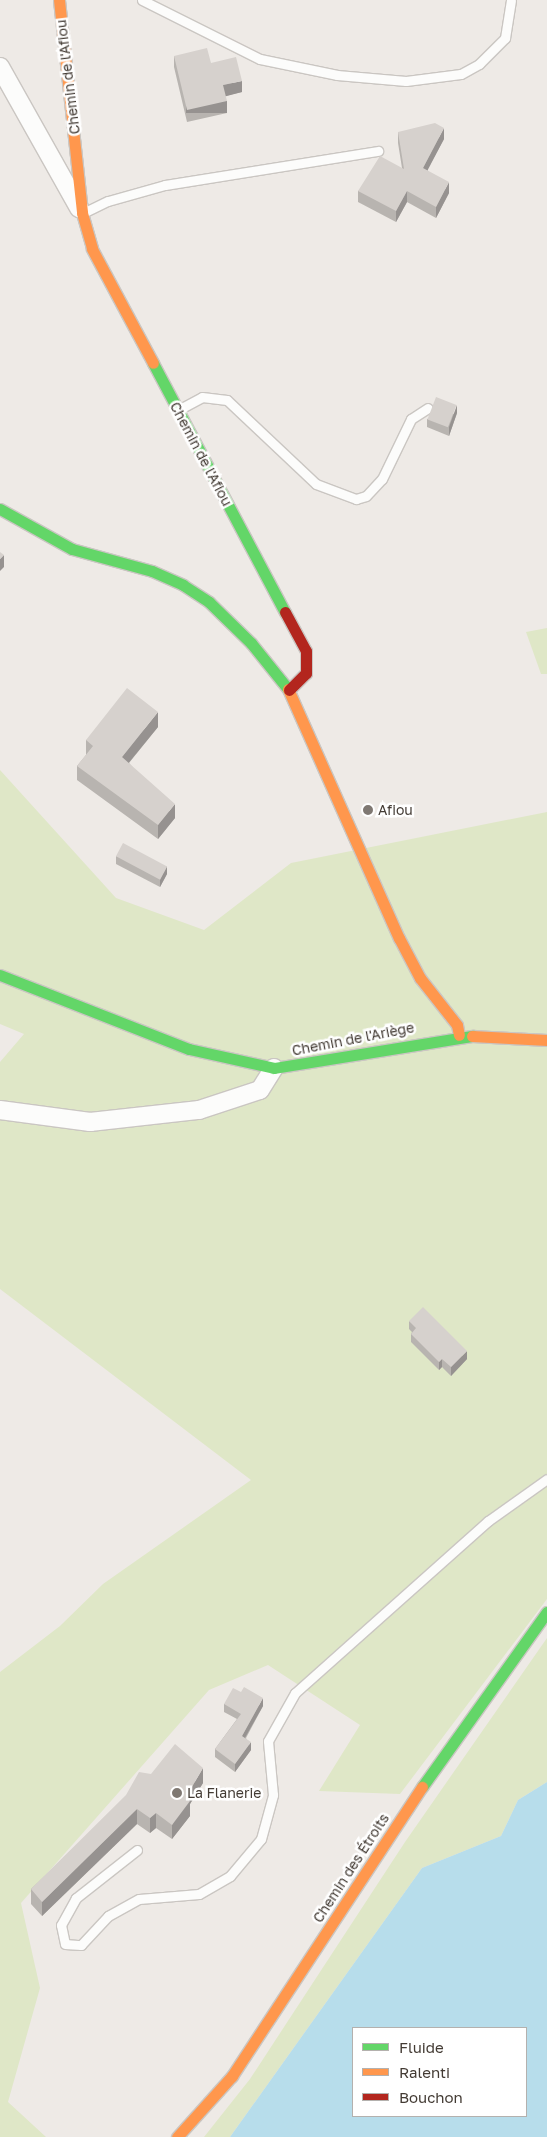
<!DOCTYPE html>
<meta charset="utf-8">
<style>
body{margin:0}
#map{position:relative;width:547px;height:2137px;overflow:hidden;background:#eeeae6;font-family:"Golos Text",sans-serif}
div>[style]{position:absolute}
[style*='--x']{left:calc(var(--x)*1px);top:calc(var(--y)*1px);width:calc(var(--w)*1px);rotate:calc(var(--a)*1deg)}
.green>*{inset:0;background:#dfe7c7}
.water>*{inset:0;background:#b7ddeb}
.roads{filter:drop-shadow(1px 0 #cac6c2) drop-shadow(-1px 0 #cac6c2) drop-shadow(0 1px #cac6c2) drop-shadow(0 -1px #cac6c2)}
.lane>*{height:9px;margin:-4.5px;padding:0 4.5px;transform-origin:4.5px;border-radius:4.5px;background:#fcfcfb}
.street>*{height:18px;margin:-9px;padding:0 9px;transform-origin:9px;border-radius:9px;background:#fcfcfb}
.fast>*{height:11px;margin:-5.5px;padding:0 5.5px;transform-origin:5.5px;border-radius:5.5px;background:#63d668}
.slow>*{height:11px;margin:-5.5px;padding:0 5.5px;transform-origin:5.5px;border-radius:5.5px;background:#ff974d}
.jam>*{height:11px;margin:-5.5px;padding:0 5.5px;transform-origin:5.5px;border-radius:5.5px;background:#b3261e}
.wall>*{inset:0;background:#b8b4b0}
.shaded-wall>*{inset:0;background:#969290;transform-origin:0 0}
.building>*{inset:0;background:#d6d1cd;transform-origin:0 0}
.dots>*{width:14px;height:14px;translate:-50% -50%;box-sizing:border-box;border:2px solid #fff;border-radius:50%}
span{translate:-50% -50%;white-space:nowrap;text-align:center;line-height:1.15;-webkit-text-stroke:5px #fff;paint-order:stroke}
.street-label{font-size:14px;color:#433b34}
.poi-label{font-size:14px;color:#433b34}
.left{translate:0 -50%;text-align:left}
.legend{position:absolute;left:352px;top:2027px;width:175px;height:90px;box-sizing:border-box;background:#fff;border:1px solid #b4b1ae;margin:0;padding:6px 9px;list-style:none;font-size:15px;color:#433b34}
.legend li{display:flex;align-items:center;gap:10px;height:25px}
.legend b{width:25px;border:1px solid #b4b1ae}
</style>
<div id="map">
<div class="green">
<div style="clip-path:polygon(547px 628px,547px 674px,541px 674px,526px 632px)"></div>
<div style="clip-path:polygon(0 770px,116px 898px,204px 930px,291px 863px,547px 812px,547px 1599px,400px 1794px,319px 1791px,360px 1725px,268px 1665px,209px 1690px,21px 1903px,40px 1988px,8px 2102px,46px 2137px,0 2137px,0 1672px,60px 1626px,103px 1584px,251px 1480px,0 1289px,0 1062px,24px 1034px,0 1024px)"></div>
<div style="clip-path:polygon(547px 1638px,547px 1782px,518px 1800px,501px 1836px,422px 1868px,230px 2137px,204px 2137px,250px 2079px,405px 1842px)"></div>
</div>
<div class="water">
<div style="clip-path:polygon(evenodd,547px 1782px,547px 2137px,230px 2137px,422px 1868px,501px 1836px,518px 1800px,547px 1782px,353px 2028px,526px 2028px,526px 2116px,353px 2116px,353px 2028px)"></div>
</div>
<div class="roads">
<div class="lane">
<div style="--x:142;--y:0;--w:132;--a:26.6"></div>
<div style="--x:260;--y:59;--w:79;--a:11.7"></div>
<div style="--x:337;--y:75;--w:69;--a:5"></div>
<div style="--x:406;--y:81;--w:55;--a:-7.3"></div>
<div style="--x:461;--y:74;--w:21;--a:-29"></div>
<div style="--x:479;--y:64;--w:37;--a:-45"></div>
<div style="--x:505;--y:38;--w:38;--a:-81"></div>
<div style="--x:85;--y:212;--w:25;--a:-26"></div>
<div style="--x:108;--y:201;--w:59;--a:-15.7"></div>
<div style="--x:165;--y:185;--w:216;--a:-9.1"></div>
<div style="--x:178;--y:410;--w:27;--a:-28"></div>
<div style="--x:202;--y:397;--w:25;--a:7"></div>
<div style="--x:227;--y:400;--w:122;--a:43.3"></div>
<div style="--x:316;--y:484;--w:43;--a:20.6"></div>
<div style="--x:356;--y:499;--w:10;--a:-17"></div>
<div style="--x:366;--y:496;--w:23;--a:-47"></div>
<div style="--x:382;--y:479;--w:67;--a:-64.2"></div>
<div style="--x:411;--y:419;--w:20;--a:-33"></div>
<div style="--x:137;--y:1850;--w:78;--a:141.8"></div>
<div style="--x:76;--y:1898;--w:31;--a:119"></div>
<div style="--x:61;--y:1925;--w:19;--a:78"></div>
<div style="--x:65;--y:1944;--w:16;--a:4"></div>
<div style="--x:81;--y:1945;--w:40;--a:-47"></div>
<div style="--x:108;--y:1916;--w:35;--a:-29"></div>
<div style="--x:139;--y:1899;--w:60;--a:-4.8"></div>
<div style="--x:199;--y:1894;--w:36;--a:-30"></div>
<div style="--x:230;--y:1876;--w:48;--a:-50"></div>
<div style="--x:261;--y:1839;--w:46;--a:-74.7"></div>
<div style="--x:273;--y:1795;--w:54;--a:-95.3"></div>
<div style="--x:268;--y:1741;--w:55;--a:-60.6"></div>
<div style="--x:295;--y:1693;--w:259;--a:-41.7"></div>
<div style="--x:488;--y:1521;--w:72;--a:-35.4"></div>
</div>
<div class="street">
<div style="--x:0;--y:67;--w:162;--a:60.7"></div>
<div style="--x:0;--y:1110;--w:91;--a:7.6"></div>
<div style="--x:90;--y:1122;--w:110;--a:-6.3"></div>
<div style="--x:199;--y:1110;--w:64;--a:-18.2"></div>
<div style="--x:260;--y:1090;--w:26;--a:-58"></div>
</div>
<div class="fast">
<div style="--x:153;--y:363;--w:282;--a:62.1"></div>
<div style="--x:0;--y:509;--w:82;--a:29.1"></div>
<div style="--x:72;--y:549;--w:83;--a:15.4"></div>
<div style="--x:152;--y:571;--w:34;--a:24"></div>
<div style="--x:183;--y:585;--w:31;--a:33"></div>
<div style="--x:209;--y:602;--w:59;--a:44.3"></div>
<div style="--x:251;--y:643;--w:59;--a:51.2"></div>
<div style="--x:0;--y:975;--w:203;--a:21.4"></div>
<div style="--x:189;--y:1049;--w:87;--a:12.6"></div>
<div style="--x:274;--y:1068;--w:201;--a:-9.2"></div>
<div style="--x:422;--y:1787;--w:215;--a:-54.5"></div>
</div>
<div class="slow">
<div style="--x:59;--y:0;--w:214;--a:83.8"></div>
<div style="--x:82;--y:213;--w:37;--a:74"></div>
<div style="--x:92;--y:249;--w:129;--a:61.8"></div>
<div style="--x:288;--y:689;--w:273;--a:66"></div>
<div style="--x:399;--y:938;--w:45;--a:62.3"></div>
<div style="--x:420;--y:978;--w:60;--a:51.8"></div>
<div style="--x:457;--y:1025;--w:10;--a:79"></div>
<div style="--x:472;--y:1036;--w:75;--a:3.1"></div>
<div style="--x:177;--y:2137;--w:82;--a:-48"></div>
<div style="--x:232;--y:2076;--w:346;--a:-56.7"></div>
</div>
<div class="jam">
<div style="--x:285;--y:612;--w:44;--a:61.7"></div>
<div style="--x:306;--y:651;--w:22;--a:90"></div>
<div style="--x:306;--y:673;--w:24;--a:135"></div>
</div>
</div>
<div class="wall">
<div style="clip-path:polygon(174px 56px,211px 63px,242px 92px,225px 96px,227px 113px,187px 122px,174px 67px)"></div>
<div style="clip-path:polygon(398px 132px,444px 139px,427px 170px,449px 193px,436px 218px,407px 202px,396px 222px,358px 202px,358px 191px,402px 168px,398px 143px)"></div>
<div style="clip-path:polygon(457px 413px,449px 436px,427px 427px,427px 419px)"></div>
<div style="clip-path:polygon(158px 727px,129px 763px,175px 818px,158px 839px,77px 780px,77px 766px,86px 755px,86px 740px)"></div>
<div style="clip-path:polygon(116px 856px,167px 874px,160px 887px,116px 864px)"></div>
<div style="clip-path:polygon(409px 1321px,467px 1359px,451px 1376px,442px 1367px,439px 1370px,411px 1342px,411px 1334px,412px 1332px,409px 1329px)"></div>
<div style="clip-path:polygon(224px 1704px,263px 1706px,246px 1738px,251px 1750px,235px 1772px,215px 1757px,215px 1749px,237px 1719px,224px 1712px)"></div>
<div style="clip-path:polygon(151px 1774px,203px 1783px,190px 1804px,190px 1816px,172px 1839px,156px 1828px,150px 1833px,137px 1824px,42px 1916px,31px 1904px,31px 1889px)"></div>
</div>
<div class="shaded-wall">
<div style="clip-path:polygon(242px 81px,242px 92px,223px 97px,223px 85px)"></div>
<div style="left:227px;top:101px;width:12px;height:41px;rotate:90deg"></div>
<div style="clip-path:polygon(444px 128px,444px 139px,423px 179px,423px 168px)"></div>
<div style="clip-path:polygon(449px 182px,449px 193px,436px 218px,436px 207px)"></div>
<div style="clip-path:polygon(407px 191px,407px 202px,396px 222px,396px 211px)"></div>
<div style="clip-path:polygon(457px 405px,457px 413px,449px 436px,449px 427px)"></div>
<div style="clip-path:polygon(4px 555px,4px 567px,0 571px,0 559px)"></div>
<div style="clip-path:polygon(158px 712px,158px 727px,122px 771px,122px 757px)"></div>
<div style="clip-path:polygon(175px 804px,175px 818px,158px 839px,158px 825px)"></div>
<div style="clip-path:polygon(167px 866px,167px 874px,160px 887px,160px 879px)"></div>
<div style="clip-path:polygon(467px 1351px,467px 1359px,451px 1376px,451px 1367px)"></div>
<div style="clip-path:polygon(442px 1359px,442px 1367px,439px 1370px,439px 1362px)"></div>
<div style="clip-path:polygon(263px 1698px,263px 1706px,242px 1743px,242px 1736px)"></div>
<div style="clip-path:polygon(251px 1742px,251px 1750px,235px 1772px,235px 1764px)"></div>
<div style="clip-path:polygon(203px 1768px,203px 1783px,190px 1804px,190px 1816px,172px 1839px,172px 1825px,186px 1797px)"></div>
<div style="clip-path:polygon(137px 1809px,137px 1824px,42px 1916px,42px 1902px)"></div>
<div style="clip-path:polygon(156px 1813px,156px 1828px,150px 1833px,150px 1818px)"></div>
</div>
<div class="building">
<div style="clip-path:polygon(207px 48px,211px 63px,236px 57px,242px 81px,223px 85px,227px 101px,187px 110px,174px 56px)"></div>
<div style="clip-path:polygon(435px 123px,444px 128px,423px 168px,449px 182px,436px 207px,407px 191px,396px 211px,358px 191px,380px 156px,404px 169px,398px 132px)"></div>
<div style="left:436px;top:397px;width:22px;height:24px;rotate:21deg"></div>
<div style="clip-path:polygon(0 552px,4px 555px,0 559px)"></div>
<div style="clip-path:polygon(127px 688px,158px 712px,122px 757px,175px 804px,158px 825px,77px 766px,93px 746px,86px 740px)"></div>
<div style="left:123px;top:843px;width:50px;height:15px;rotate:28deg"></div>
<div style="clip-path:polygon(423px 1307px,467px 1351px,451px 1367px,442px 1359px,439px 1362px,411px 1334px,416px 1328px,409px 1321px)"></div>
<div style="clip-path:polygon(244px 1687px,263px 1698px,242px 1736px,251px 1742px,235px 1764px,215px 1749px,241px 1714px,224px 1704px,233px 1688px,241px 1692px)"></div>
<div style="clip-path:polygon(175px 1744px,203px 1768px,186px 1797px,190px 1801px,172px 1825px,156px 1813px,150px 1818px,137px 1809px,42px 1902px,31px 1889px,126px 1795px,139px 1772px,151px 1774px)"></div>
</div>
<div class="dots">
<div style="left:368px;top:810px;background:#7f7872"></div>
<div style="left:177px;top:1793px;background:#7f7872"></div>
</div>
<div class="street-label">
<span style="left:68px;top:77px;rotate:-97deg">Chemin de l'Afiou</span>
<span style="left:201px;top:454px;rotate:62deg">Chemin de l'Afiou</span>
<span style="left:353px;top:1039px;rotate:-11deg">Chemin de l'Ariège</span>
<span style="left:351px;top:1868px;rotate:-57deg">Chemin des Étroits</span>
</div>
<div class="poi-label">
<span class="left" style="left:378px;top:810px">Afiou</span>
<span class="left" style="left:187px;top:1793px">La Flanerie</span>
</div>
<ul class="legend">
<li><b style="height:6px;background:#63d668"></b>Fluide</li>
<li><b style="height:6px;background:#ff974d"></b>Ralenti</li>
<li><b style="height:6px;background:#b3261e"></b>Bouchon</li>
</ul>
</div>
